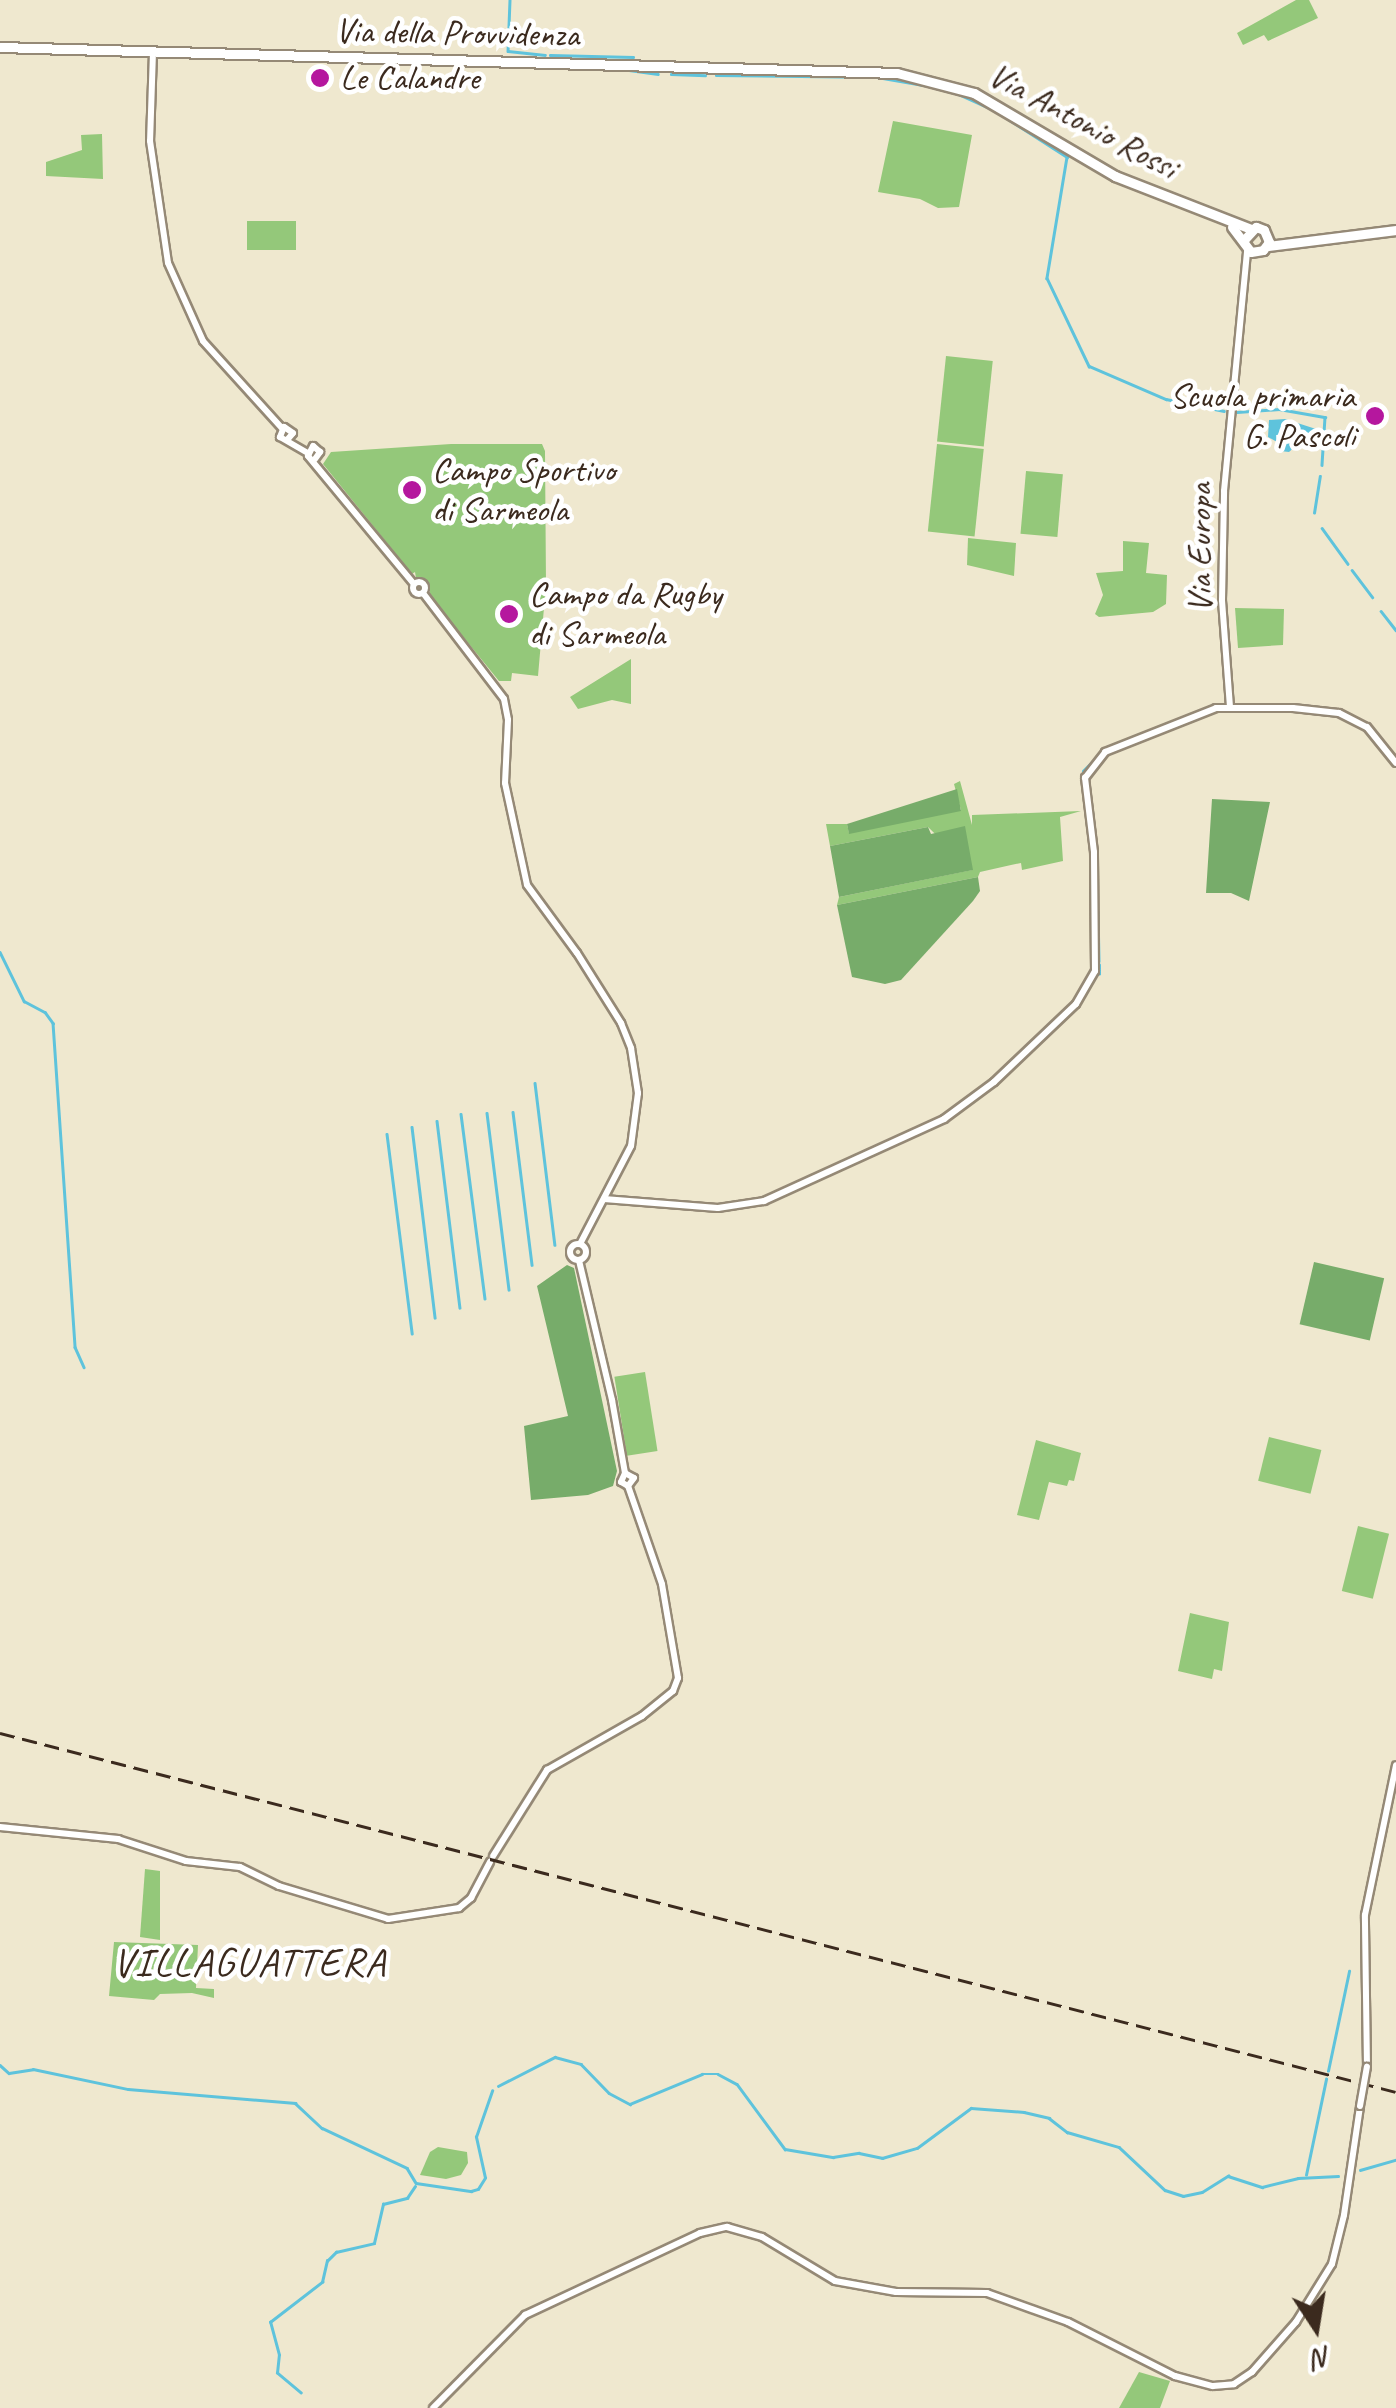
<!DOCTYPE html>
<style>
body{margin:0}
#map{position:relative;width:1396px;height:2408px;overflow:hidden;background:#efe8cf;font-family:Caveat,sans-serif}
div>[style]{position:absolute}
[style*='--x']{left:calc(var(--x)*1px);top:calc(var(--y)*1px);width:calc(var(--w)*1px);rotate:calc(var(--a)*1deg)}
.green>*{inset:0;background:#94c87a;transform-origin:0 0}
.forest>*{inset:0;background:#77ac6a;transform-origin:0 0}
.water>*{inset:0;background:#5ec3dc}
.stream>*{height:2.5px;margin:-1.25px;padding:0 1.25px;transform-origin:1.25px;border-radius:1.25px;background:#5ec3dc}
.roads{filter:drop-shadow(2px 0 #958976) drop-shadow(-2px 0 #958976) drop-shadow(0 2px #958976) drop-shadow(0 -2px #958976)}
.minor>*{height:6px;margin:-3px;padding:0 3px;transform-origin:3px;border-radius:3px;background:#fff}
.minor>.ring{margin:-3px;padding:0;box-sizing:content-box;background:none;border:6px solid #fff;border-radius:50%}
.major>*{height:9px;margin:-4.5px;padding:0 4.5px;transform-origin:4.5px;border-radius:4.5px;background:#fff}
.rail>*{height:2.5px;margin-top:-1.25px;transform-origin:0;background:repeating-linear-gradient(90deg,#3b2a1e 0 15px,transparent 0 23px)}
.bridges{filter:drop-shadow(2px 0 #958976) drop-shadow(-2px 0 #958976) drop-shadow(0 2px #958976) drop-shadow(0 -2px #958976)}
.minor-bridge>*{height:6px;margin:-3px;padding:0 3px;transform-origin:3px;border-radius:3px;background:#fff}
.dots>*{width:28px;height:28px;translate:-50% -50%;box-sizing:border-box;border:5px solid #fff;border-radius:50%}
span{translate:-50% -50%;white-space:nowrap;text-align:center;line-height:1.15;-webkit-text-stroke:9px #fff;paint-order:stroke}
.street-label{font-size:35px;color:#3b2a1e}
.poi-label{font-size:35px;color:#3b2a1e}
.left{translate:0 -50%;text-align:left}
.right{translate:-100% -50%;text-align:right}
.quarter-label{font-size:40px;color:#3b2a1e;letter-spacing:2.5px}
.north{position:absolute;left:1266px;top:2278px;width:100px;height:100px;-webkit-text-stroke:8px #fff;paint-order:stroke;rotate:168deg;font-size:28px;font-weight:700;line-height:40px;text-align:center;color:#3b2a1e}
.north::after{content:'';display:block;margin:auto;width:35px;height:45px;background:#3b2a1e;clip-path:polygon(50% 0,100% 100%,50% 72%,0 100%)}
</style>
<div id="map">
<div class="green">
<div style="clip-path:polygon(1296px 0,1309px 0,1318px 18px,1268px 41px,1264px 35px,1243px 45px,1237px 33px)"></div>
<div style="clip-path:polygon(893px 121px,972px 135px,959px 207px,938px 208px,920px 199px,878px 192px)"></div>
<div style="clip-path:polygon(102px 134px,103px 179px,46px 176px,46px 162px,82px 150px,81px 135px)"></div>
<div style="left:296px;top:221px;width:29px;height:49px;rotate:90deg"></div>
<div style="left:946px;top:356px;width:47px;height:86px;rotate:6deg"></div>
<div style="clip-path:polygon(451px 444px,542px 444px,545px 451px,546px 585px,538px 676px,512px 673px,511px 681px,499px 681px,430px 596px,430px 586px,416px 578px,415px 572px,412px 574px,323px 464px,331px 452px)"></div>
<div style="left:937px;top:444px;width:47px;height:88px;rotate:6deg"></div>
<div style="left:1026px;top:471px;width:37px;height:63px;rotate:5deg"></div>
<div style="clip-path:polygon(968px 538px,1016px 543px,1014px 576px,967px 565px)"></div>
<div style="clip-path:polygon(1123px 541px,1149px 543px,1146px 573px,1167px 575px,1166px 604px,1153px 612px,1099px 617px,1095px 614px,1103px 595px,1096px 573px,1123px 571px)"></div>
<div style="clip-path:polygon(1235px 608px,1284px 609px,1283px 645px,1238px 648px)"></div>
<div style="clip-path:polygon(631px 659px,631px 704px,612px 700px,578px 709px,570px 697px)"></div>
<div style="clip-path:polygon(960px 781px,972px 825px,972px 815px,1081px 811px,1060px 817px,1063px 861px,1022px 870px,1021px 863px,1011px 865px,980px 872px,978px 877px,837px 905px,839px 897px,972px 870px,928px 827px,830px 846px,826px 824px,847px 824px,849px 833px,961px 810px,954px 784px)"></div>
<div style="left:645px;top:1372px;width:80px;height:31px;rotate:81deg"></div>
<div style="left:1269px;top:1437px;width:54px;height:45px;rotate:14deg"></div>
<div style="clip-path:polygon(1036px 1440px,1081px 1453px,1074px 1481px,1069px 1480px,1067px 1486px,1049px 1482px,1039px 1520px,1017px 1515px)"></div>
<div style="left:1358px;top:1526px;width:32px;height:67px;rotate:14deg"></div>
<div style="clip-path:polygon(1190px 1613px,1229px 1622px,1222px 1671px,1214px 1669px,1212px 1679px,1178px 1671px)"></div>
<div style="clip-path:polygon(145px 1869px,160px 1871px,160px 1940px,140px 1937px)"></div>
<div style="clip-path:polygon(114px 1942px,198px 1945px,196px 1988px,214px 1989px,214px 1998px,192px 1993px,160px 1994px,154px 2000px,109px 1996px)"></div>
<div style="clip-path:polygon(438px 2147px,467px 2152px,468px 2163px,461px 2175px,446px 2179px,420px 2175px,430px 2152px)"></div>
<div style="clip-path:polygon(1139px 2372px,1170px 2381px,1160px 2408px,1119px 2408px)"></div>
</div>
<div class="forest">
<div style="clip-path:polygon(957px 789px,961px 811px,849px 834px,847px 824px)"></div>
<div style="clip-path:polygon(1212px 799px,1270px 802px,1249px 901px,1231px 893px,1206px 893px)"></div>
<div style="clip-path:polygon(965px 826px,973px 870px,839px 897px,830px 846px,928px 827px,931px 834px)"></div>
<div style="clip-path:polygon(978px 877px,980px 891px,973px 901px,901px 980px,885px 984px,852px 977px,837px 905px)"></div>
<div style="left:1314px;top:1262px;width:72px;height:64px;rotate:13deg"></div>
<div style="clip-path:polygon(567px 1265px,574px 1268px,617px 1471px,613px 1486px,588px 1495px,531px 1500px,524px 1426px,568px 1416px,537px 1286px)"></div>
</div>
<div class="water">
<div style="clip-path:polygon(1285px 419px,1316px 429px,1318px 447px,1298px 444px,1289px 452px,1280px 451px,1277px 442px,1268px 437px,1269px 420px)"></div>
</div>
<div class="stream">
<div style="--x:510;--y:0;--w:51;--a:92.2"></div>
<div style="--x:508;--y:51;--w:37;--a:6"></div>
<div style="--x:550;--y:55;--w:83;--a:1.4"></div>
<div style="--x:629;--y:70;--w:29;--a:8"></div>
<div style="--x:671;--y:74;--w:34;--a:2"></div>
<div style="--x:716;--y:75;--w:161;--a:0.7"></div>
<div style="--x:877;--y:77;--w:48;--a:9.7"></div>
<div style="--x:956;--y:93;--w:42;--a:24.1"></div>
<div style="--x:1005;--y:117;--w:74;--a:32.8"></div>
<div style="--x:1067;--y:157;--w:123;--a:99.4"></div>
<div style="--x:1047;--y:278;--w:98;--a:64.5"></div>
<div style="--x:1089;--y:366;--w:84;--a:23.2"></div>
<div style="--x:1166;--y:399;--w:59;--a:11.7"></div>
<div style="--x:1237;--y:412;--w:42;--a:-4.1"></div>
<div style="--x:1279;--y:409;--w:47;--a:9.9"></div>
<div style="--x:1325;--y:417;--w:48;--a:93.6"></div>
<div style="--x:1314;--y:513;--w:37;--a:-81"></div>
<div style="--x:1322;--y:528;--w:44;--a:54.2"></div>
<div style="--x:1352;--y:570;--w:34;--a:53"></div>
<div style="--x:1381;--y:611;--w:24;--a:52"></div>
<div style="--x:1083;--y:771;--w:34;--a:-45"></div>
<div style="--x:1098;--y:912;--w:49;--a:88.8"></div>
<div style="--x:0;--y:952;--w:55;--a:63.9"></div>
<div style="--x:24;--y:1001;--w:24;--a:28"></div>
<div style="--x:45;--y:1012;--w:14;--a:54"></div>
<div style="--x:53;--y:1023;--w:325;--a:86.1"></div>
<div style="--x:75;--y:1347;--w:22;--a:66"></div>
<div style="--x:1099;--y:974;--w:9;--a:-90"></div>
<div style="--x:535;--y:1083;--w:163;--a:83"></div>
<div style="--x:513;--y:1112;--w:154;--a:82.9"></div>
<div style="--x:487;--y:1113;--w:178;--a:82.9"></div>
<div style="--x:461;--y:1114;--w:186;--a:82.6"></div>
<div style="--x:437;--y:1121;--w:188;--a:83"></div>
<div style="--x:412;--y:1127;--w:192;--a:83.1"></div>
<div style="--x:387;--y:1134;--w:201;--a:82.8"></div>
<div style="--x:0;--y:2065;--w:12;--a:42"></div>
<div style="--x:9;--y:2073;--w:24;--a:-9"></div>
<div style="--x:33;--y:2069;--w:97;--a:11.9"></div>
<div style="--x:128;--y:2089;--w:168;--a:4.8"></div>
<div style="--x:295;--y:2103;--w:37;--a:43"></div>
<div style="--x:322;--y:2128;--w:94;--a:25.2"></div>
<div style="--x:407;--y:2168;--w:17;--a:59"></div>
<div style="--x:416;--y:2183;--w:56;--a:8.3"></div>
<div style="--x:471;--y:2191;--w:7;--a:-16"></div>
<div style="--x:478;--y:2189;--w:13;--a:-58"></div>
<div style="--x:485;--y:2178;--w:42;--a:-102.4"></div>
<div style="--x:476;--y:2137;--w:49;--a:-70.8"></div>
<div style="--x:1328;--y:2071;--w:102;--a:-78.1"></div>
<div style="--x:498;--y:2086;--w:64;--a:-27"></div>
<div style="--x:555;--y:2057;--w:27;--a:15"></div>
<div style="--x:581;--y:2064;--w:40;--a:46"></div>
<div style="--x:609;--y:2093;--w:24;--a:28"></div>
<div style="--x:630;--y:2104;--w:78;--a:-22.6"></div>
<div style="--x:702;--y:2074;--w:16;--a:0"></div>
<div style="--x:718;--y:2074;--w:21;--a:28"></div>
<div style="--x:737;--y:2084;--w:81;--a:53.6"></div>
<div style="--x:785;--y:2149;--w:49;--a:9.5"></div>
<div style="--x:833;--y:2157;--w:26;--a:-9"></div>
<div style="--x:859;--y:2153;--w:24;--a:12"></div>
<div style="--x:882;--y:2158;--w:36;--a:-16"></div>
<div style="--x:917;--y:2148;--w:67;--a:-36.5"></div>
<div style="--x:971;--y:2108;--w:53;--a:4.3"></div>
<div style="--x:1024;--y:2112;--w:26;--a:13"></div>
<div style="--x:1049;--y:2118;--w:23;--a:38"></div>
<div style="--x:1067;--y:2132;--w:54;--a:16.1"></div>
<div style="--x:1119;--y:2147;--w:63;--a:43.1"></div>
<div style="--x:1165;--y:2190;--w:19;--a:18"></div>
<div style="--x:1183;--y:2196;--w:19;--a:-12"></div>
<div style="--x:1202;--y:2192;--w:31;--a:-32"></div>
<div style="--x:1228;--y:2176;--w:36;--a:18"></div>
<div style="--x:1262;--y:2187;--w:37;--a:-14"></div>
<div style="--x:1298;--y:2178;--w:40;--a:-2.9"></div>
<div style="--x:1360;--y:2170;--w:37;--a:-16"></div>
<div style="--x:1306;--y:2175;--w:98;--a:-78.2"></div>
<div style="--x:301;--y:2393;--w:31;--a:-140"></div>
<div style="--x:277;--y:2373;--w:18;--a:-84"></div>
<div style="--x:279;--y:2355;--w:34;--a:-105"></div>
<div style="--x:270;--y:2322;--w:66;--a:-37.6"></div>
<div style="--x:322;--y:2282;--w:22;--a:-77"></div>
<div style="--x:327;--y:2261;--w:13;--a:-45"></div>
<div style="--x:336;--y:2252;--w:39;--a:-13"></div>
<div style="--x:374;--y:2243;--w:40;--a:-77"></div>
<div style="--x:383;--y:2204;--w:25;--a:-14"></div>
<div style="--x:407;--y:2198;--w:14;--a:-56"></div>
</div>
<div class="roads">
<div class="minor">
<div style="--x:153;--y:52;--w:89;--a:91.9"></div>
<div style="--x:150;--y:141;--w:123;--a:81.6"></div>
<div style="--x:168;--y:263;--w:85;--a:65.8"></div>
<div style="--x:203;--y:341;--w:118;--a:47.8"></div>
<div style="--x:287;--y:440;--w:9;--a:-49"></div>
<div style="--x:293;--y:433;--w:11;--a:-146"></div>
<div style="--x:284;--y:427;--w:11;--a:112"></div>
<div style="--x:280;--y:437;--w:30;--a:30"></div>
<div style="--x:315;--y:459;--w:9;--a:-54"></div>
<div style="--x:320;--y:452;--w:9;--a:-139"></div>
<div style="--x:313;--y:446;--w:11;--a:117"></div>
<div style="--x:308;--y:456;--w:166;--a:50.4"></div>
<div class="ring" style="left:413px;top:582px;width:6px;height:6px"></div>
<div style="--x:423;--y:593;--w:133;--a:52.6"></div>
<div style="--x:504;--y:699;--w:21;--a:79"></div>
<div style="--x:508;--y:720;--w:63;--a:92.7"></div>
<div style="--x:505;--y:783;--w:104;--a:77.8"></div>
<div style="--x:527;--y:885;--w:84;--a:53.7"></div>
<div style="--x:577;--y:953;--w:83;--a:57.8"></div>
<div style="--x:621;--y:1023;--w:27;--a:68"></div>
<div style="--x:631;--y:1048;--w:46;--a:81.2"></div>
<div style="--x:638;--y:1093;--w:53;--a:97.5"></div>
<div style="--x:631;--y:1146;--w:110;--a:117.5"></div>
<div style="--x:1230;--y:707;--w:107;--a:-94.3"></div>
<div style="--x:1222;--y:600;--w:109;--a:-88.9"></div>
<div style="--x:1224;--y:491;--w:242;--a:-84.5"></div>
<div style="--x:604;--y:1199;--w:114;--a:4.5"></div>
<div style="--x:718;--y:1208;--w:47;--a:-8.7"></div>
<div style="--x:764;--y:1201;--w:198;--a:-24.5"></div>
<div style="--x:944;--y:1119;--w:62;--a:-36.5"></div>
<div style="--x:994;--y:1082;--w:113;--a:-43.6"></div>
<div style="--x:1076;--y:1004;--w:38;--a:-60"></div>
<div style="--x:1095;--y:971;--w:119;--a:-90.5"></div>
<div style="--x:1094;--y:852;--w:75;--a:-96.9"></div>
<div style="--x:1085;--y:778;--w:33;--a:-52"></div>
<div style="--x:1105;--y:752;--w:119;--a:-21.6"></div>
<div style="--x:1216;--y:708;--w:77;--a:0"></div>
<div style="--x:1293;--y:708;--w:46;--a:6.2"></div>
<div style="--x:1339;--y:713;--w:31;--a:27"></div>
<div style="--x:1367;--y:727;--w:46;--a:51.1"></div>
<div class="ring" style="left:570px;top:1244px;width:10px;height:10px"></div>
<div style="--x:625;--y:1473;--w:10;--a:29"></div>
<div style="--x:634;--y:1478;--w:10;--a:127"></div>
<div style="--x:0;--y:1827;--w:119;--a:5.8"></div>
<div style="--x:118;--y:1839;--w:71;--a:17.9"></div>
<div style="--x:186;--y:1861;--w:54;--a:6.3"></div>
<div style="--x:240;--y:1867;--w:43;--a:26"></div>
<div style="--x:279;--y:1886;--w:114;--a:16.8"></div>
<div style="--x:388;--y:1919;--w:72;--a:-8.8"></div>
<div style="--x:459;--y:1908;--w:16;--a:-40"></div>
<div style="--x:471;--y:1898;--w:41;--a:-62.2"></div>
<div style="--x:493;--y:1856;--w:102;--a:-57.9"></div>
<div style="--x:547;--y:1770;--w:109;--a:-29.6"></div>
<div style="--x:642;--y:1716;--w:40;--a:-39"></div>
<div style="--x:673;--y:1691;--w:14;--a:-69"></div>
<div style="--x:678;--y:1678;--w:95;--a:-99.7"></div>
<div style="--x:662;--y:1584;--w:104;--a:-109.1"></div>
<div style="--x:628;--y:1486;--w:8;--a:-150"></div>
<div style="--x:621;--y:1482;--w:10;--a:-66"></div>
<div style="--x:625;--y:1473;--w:74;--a:-100.1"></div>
<div style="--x:612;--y:1400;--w:144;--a:-103.3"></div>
<div style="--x:1367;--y:2067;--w:152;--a:-90.8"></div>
<div style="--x:1365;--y:1915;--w:153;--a:-78.3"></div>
<div style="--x:433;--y:2408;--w:131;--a:-45.3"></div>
<div style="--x:525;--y:2315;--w:193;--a:-25.1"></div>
<div style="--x:700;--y:2233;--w:28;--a:-13"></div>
<div style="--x:727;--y:2227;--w:36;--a:16"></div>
<div style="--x:762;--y:2237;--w:85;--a:31.1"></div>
<div style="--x:835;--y:2281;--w:62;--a:10.2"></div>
<div style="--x:896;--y:2292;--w:91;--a:0.6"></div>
<div style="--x:987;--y:2293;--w:86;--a:19.7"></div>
<div style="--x:1068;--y:2322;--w:120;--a:26.8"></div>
<div style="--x:1175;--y:2376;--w:39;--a:15"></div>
<div style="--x:1213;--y:2386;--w:21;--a:-5"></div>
<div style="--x:1234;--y:2384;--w:22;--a:-34"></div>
<div style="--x:1252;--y:2372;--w:67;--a:-48.7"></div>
<div style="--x:1296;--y:2322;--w:68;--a:-58.2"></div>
<div style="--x:1332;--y:2264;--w:50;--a:-76.2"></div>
<div style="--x:1344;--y:2215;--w:110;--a:-81.6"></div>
</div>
<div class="major">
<div style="--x:0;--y:47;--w:897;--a:1.66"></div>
<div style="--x:897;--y:73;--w:80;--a:14.6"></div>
<div style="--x:974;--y:93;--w:164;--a:30.5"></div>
<div style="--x:1115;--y:176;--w:146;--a:21.3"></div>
<div style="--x:1232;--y:227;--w:31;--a:53"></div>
<div style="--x:1251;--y:252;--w:12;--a:-9"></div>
<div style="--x:1263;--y:250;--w:10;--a:-53"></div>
<div style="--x:1269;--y:242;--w:13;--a:-113"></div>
<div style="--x:1264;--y:230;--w:9;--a:-159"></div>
<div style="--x:1256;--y:227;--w:18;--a:133"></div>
<div style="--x:1268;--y:246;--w:129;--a:-7.1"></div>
</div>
</div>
<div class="rail">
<div style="--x:0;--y:1733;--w:1441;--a:14.42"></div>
</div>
<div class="bridges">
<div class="minor-bridge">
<div style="--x:1360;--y:2106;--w:40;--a:-80"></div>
</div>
</div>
<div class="dots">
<div style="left:320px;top:78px;background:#b5179e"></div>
<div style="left:1375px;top:416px;background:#b5179e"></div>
<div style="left:412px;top:490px;background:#b5179e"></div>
<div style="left:509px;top:614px;background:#b5179e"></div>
</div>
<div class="street-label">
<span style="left:457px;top:33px;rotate:1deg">Via della Provvidenza</span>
<span style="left:1083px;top:121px;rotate:28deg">Via Antonio Rossi</span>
<span style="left:1200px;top:548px;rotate:-90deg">Via Europa</span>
</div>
<div class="poi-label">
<span class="left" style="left:340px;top:78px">Le Calandre</span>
<span class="right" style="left:1355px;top:416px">Scuola primaria<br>G. Pascoli</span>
<span class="left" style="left:432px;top:490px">Campo Sportivo<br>di Sarmeola</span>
<span class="left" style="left:529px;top:614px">Campo da Rugby<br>di Sarmeola</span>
</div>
<div class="quarter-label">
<span style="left:250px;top:1962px">VILLAGUATTERA</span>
</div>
<div class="north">N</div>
</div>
